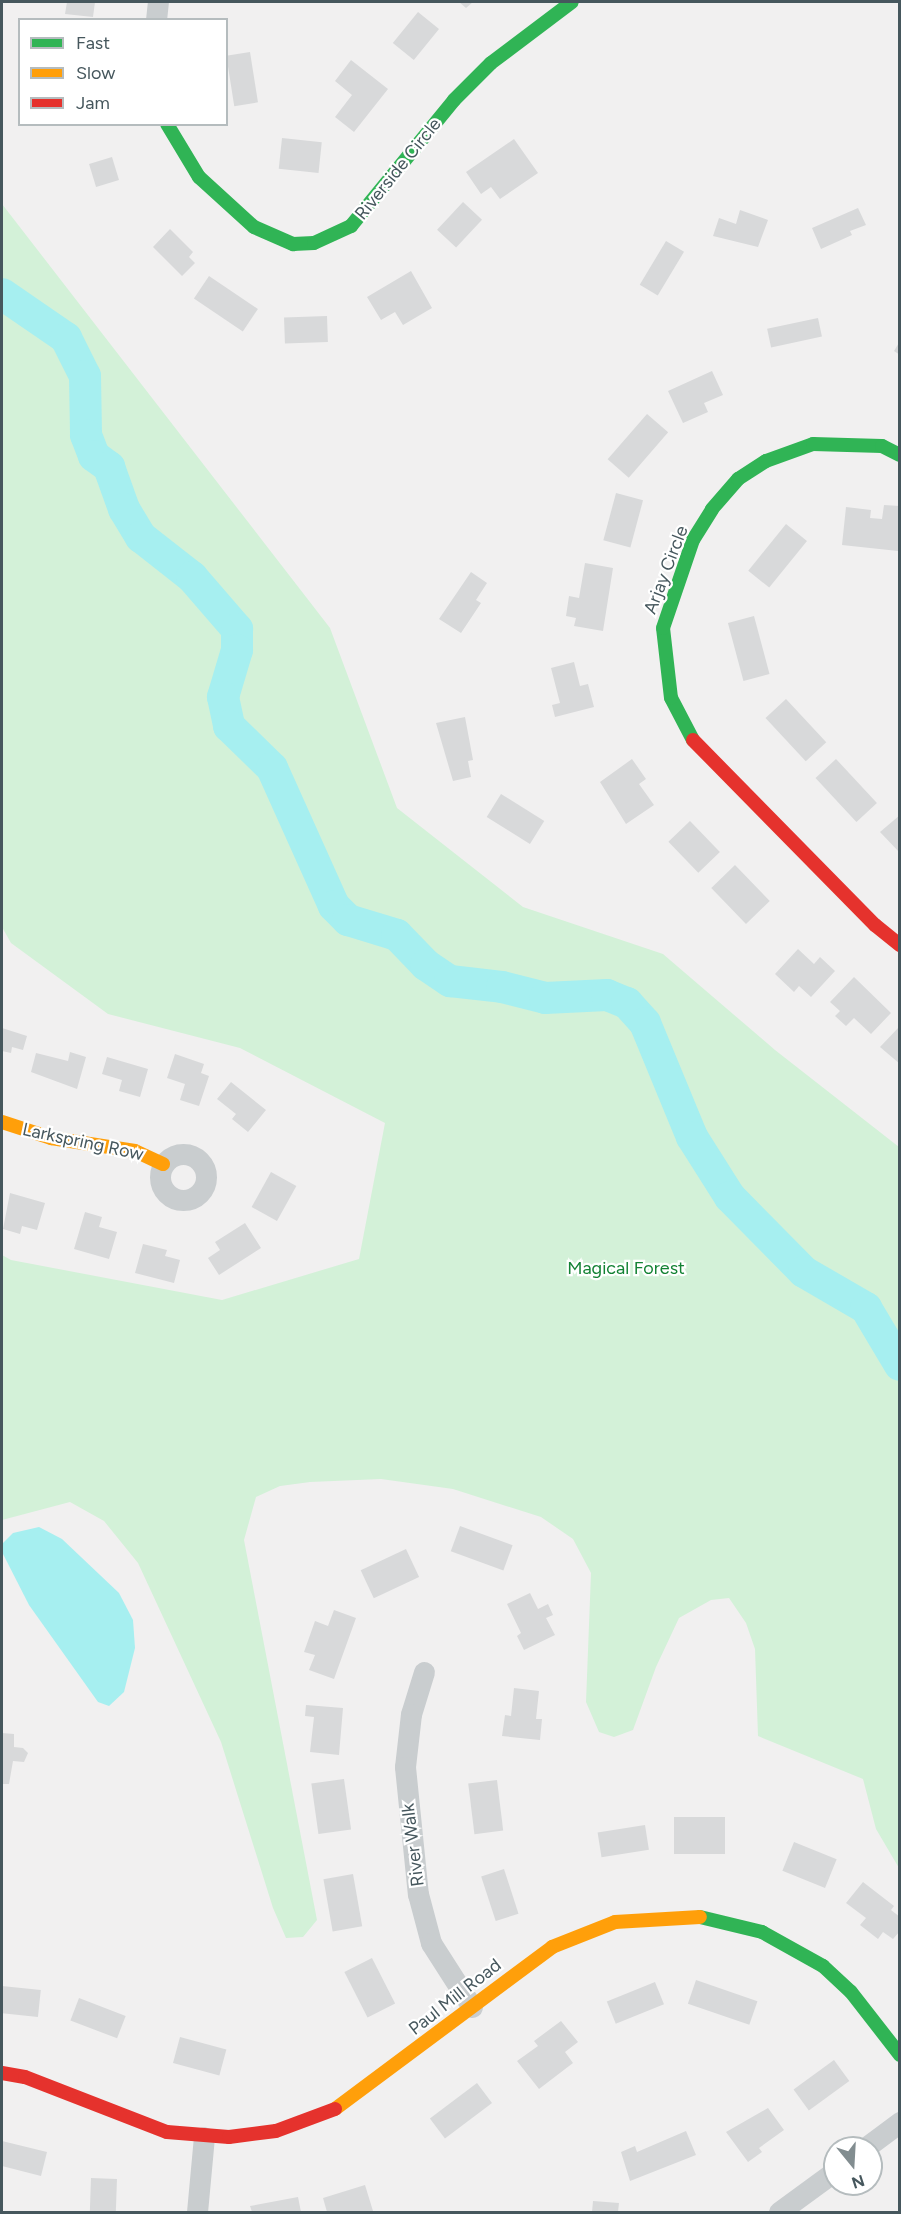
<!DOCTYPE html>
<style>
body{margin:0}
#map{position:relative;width:901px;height:2214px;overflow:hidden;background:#f1f0f0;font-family:Figtree,sans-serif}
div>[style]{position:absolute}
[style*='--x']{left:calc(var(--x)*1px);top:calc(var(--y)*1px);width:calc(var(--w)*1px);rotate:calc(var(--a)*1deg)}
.green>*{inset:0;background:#d3f1d8}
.water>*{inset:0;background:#a6eff0}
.river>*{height:32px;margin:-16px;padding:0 16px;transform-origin:16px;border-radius:16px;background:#a6eff0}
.building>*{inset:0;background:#d8d9da;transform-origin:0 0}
.street>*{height:21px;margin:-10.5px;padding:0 10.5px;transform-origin:10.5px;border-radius:10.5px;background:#c9cdcf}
.street>.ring{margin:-10.5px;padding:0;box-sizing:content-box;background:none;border:21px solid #c9cdcf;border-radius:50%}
.fast>*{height:14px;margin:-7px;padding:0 7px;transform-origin:7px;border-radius:7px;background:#30b455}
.slow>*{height:14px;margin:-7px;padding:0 7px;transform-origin:7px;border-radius:7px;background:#ff9f0a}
.jam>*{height:14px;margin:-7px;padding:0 7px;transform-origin:7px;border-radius:7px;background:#e5322d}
span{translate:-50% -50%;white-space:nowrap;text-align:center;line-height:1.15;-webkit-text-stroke:4.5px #fff;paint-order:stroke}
.street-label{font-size:18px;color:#46575d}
.park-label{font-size:18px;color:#138234}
.frame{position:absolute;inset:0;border:3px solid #46575d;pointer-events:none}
.legend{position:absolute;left:18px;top:18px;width:210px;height:108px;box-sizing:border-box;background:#fff;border:2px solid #b5bcbe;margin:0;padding:8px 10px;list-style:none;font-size:18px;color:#46575d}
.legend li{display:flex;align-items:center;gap:12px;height:30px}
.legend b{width:30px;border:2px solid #b5bcbe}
.north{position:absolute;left:823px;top:2136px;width:60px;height:60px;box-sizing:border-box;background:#fff;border:2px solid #b5bcbe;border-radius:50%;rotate:162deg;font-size:16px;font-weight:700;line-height:24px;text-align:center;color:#46575d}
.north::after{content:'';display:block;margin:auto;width:21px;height:27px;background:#828d90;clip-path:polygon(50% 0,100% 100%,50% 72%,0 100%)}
</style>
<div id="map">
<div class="green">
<div style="clip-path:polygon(2px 204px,330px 628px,397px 808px,523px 907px,663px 954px,775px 1050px,899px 1147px,899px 1868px,876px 1829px,863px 1779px,758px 1736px,755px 1649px,746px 1623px,729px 1598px,711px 1600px,679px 1618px,656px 1667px,633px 1730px,614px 1737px,599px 1732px,586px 1702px,591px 1573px,573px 1539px,541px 1517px,453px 1489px,381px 1479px,310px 1482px,280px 1486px,256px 1497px,244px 1540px,317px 1920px,303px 1937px,286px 1938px,273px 1908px,221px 1742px,138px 1563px,104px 1521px,70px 1502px,2px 1520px,2px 1255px,11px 1260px,222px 1300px,359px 1259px,385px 1123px,240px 1048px,108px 1014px,11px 943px,2px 927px)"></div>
</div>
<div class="water">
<div style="clip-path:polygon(39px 1527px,62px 1539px,119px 1593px,133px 1620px,135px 1648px,124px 1692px,109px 1706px,98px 1702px,29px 1605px,2px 1552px,2px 1544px,13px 1533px)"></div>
</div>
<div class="river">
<div style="--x:2;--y:294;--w:78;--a:34.5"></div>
<div style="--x:66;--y:338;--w:42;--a:63.4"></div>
<div style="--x:85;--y:376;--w:59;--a:89"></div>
<div style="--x:86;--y:435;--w:22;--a:69"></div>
<div style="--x:94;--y:456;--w:19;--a:36"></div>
<div style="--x:109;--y:467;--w:45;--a:70.3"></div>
<div style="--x:124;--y:509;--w:33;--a:59"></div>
<div style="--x:141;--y:537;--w:65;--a:38.1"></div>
<div style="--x:192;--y:577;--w:69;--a:49.1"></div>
<div style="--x:237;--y:629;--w:21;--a:90"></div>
<div style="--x:237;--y:650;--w:49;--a:106.6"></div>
<div style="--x:223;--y:697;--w:30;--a:78"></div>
<div style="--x:229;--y:726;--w:60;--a:44.3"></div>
<div style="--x:272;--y:768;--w:151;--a:65.8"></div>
<div style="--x:334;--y:906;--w:20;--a:45"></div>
<div style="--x:348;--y:920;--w:51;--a:17"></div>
<div style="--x:397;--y:935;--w:42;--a:46"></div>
<div style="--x:426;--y:965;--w:29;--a:34"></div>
<div style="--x:450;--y:981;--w:52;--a:6.6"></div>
<div style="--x:502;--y:987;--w:44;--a:14.3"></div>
<div style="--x:545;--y:998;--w:62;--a:-2.8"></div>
<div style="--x:607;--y:995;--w:22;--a:22"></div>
<div style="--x:627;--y:1003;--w:27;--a:48"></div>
<div style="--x:645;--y:1023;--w:123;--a:67.6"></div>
<div style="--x:692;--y:1137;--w:71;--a:57.7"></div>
<div style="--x:730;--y:1197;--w:105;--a:45.4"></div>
<div style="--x:804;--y:1272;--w:72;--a:30.1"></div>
<div style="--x:866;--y:1308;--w:66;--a:59.2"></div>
</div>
<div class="building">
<div style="clip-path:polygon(67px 2px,95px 2px,93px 17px,65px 14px)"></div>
<div style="clip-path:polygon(459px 2px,473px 2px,466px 8px)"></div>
<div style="left:418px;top:12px;width:27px;height:40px;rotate:39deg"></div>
<div style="left:250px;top:52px;width:51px;height:24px;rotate:81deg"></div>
<div style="clip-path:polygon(351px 60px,388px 89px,354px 132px,335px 117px,352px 95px,335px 81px)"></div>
<div style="left:282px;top:138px;width:40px;height:31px;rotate:6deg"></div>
<div style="clip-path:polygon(514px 139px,538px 173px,500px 199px,491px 187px,481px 194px,466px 172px)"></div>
<div style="left:112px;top:157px;width:24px;height:24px;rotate:73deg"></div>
<div style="left:463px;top:202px;width:26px;height:38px;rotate:43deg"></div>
<div style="clip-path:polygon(858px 208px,866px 225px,850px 231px,852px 235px,821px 249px,812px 228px)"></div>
<div style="clip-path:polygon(740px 210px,768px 220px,758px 247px,713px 236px,719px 218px,736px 224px)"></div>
<div style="clip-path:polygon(170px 229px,193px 252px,189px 257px,195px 263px,182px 276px,153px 247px)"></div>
<div style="left:666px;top:241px;width:21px;height:51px;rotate:31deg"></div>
<div style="clip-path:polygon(411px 271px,432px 308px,403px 325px,395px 312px,381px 320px,367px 297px)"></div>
<div style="left:209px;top:276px;width:59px;height:27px;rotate:34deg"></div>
<div style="left:327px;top:316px;width:26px;height:43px;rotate:88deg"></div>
<div style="left:818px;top:318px;width:19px;height:52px;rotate:78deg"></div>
<div style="clip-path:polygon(900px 341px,900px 355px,894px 351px)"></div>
<div style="clip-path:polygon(712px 371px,723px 395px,704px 403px,708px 412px,683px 423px,668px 391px)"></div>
<div style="left:647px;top:414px;width:28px;height:60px;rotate:41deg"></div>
<div style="left:616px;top:493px;width:28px;height:49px;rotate:15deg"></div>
<div style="clip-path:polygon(884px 505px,900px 506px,898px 551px,842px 545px,846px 507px,871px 510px,870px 518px,882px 519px)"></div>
<div style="left:786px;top:524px;width:27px;height:60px;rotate:39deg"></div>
<div style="clip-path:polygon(585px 563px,613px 568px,603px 631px,574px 626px,576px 618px,566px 616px,569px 596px,579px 598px)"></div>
<div style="clip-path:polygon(471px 572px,487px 583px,476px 600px,481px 603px,461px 633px,439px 619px)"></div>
<div style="left:754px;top:616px;width:60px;height:27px;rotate:75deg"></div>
<div style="clip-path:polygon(574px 662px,580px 686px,588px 684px,594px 707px,555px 717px,552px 705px,560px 703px,551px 668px)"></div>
<div style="left:786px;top:699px;width:59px;height:28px;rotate:47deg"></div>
<div style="clip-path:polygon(465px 717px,473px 760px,468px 761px,471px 777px,453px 781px,436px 723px)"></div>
<div style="clip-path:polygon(632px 759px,646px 779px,639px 784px,654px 805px,626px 824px,600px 782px)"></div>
<div style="left:836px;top:759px;width:60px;height:28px;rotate:47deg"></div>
<div style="left:501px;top:794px;width:51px;height:27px;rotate:32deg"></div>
<div style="clip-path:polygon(900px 815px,900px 853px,880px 832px)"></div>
<div style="left:690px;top:821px;width:43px;height:30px;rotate:46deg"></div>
<div style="left:735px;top:865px;width:50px;height:33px;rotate:46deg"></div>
<div style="clip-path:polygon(798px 949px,814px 964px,820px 957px,835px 971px,811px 997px,799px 986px,794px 992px,775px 974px)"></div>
<div style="clip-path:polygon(854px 977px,891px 1013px,871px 1034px,854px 1018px,846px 1026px,835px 1016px,840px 1011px,830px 1002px)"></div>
<div style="clip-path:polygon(900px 1026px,900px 1064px,880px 1047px)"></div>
<div style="clip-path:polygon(2px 1028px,27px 1036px,23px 1050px,12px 1047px,11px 1053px,2px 1051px)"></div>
<div style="clip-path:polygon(70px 1052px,86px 1057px,77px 1089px,31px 1072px,36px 1053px,68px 1061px)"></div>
<div style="clip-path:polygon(175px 1054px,204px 1064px,201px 1073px,209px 1076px,199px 1106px,180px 1100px,185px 1084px,167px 1078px)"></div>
<div style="clip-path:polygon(107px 1057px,148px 1069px,140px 1097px,119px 1091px,122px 1080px,102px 1074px)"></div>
<div style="clip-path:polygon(231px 1082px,266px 1110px,248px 1132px,232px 1119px,236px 1114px,217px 1099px)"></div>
<div style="left:271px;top:1172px;width:29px;height:40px;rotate:29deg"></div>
<div style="clip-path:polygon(10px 1193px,45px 1203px,37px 1230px,22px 1226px,20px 1234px,3px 1229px)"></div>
<div style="clip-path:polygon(85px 1212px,102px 1217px,99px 1227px,117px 1232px,109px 1259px,74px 1249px)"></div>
<div style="clip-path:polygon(245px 1223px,261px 1248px,219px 1275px,208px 1258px,220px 1250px,215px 1242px)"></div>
<div style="clip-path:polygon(143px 1244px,167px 1250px,165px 1256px,180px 1260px,174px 1283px,135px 1273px)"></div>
<div style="left:460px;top:1526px;width:56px;height:27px;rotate:20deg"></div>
<div style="left:406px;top:1549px;width:31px;height:50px;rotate:65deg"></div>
<div style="clip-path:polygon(530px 1593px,538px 1609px,548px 1604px,553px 1615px,546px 1618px,555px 1635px,524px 1650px,517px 1636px,521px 1633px,507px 1604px)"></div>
<div style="clip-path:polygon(334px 1610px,356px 1618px,334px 1679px,309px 1670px,315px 1655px,304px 1652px,315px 1621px,328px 1626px)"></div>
<div style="clip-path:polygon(514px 1688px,539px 1691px,536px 1719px,542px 1719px,540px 1740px,502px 1736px,505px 1715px,511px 1716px)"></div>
<div style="clip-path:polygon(306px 1705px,343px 1708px,339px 1755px,310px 1752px,314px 1717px,305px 1716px)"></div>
<div style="clip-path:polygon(2px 1733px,14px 1734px,14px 1747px,23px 1748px,28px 1753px,24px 1762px,13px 1761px,9px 1784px,2px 1784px)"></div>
<div style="left:344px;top:1779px;width:51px;height:33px;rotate:82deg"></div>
<div style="left:497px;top:1780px;width:51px;height:29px;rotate:83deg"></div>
<div style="left:674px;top:1817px;width:51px;height:37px"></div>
<div style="left:645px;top:1825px;width:25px;height:48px;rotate:81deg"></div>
<div style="left:794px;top:1842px;width:46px;height:31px;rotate:22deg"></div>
<div style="left:504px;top:1869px;width:47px;height:24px;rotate:72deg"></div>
<div style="left:353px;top:1874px;width:53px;height:30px;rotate:80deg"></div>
<div style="clip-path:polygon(863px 1882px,894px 1906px,891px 1910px,900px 1917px,900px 1931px,893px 1939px,883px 1932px,878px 1939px,860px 1925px,866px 1918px,846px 1903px)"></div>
<div style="left:372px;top:1958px;width:51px;height:31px;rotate:63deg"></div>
<div style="left:696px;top:1980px;width:65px;height:25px;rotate:19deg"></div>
<div style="left:655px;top:1982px;width:24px;height:52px;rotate:68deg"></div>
<div style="left:2px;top:1986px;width:39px;height:27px;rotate:6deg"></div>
<div style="left:79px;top:1998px;width:50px;height:24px;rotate:21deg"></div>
<div style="clip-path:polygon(561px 2021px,578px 2042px,565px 2052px,573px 2063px,539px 2089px,517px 2061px,538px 2046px,534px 2041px)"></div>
<div style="left:180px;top:2037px;width:48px;height:27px;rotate:15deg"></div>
<div style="left:834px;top:2060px;width:26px;height:50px;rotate:54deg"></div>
<div style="left:477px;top:2083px;width:25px;height:59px;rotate:53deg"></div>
<div style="clip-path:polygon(768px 2108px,784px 2130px,759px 2148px,762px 2152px,748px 2162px,726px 2132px)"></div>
<div style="clip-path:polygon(686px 2131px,696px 2155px,630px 2181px,621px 2152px,635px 2146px,637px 2152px)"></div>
<div style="clip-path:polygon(2px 2141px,47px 2152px,41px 2176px,2px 2166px)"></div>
<div style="left:91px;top:2178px;width:26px;height:34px;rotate:2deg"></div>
<div style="clip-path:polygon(365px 2185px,373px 2211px,327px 2212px,323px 2198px)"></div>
<div style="clip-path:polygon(298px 2197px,301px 2212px,252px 2212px,250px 2206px)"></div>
<div style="clip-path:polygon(593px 2201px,619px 2203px,618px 2212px,592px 2212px)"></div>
</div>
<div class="street">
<div style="--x:156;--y:20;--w:18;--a:-84"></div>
<div class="ring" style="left:160px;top:1154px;width:25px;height:25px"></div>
<div style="--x:424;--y:1672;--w:44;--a:107.2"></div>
<div style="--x:411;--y:1714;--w:53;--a:96.5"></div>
<div style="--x:405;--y:1767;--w:128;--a:84.2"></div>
<div style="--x:418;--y:1894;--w:51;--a:75.1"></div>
<div style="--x:431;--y:1943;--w:76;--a:57.4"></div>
<div style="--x:865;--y:2148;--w:44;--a:-36.6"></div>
<div style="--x:197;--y:2212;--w:75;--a:-84.7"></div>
<div style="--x:779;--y:2212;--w:69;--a:-36.2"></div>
</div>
<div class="fast">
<div style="--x:167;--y:124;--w:62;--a:58.9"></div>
<div style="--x:199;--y:177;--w:74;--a:42.3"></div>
<div style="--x:254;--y:227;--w:43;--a:23.6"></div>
<div style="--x:293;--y:244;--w:21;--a:-3"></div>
<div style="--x:314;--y:243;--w:41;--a:-24.7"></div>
<div style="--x:351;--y:226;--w:163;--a:-50.7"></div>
<div style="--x:454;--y:100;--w:52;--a:-45"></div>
<div style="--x:491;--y:63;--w:101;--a:-37"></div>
<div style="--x:693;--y:740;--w:47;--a:-117.6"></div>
<div style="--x:671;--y:698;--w:70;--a:-96.5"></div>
<div style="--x:663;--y:628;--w:93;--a:-71.2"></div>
<div style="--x:693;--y:540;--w:36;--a:-58"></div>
<div style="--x:712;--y:509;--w:40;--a:-49"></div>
<div style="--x:738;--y:479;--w:33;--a:-33"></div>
<div style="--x:766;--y:461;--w:50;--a:-19.9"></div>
<div style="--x:813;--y:444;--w:69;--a:1.7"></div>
<div style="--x:882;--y:446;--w:20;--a:27"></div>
<div style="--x:700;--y:1917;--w:64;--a:13.6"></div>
<div style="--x:762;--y:1932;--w:70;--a:29.1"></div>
<div style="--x:823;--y:1966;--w:38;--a:43"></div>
<div style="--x:851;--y:1992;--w:80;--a:52.1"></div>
</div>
<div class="slow">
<div style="--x:2;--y:1122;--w:52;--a:18.1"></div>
<div style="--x:51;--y:1138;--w:85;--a:8.8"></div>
<div style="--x:135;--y:1151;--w:31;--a:25"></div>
<div style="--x:335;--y:2109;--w:271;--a:-36.7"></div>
<div style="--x:552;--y:1947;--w:68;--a:-21.6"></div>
<div style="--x:615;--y:1922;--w:85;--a:-3.4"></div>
</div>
<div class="jam">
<div style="--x:693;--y:740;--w:260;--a:45.5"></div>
<div style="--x:875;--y:925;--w:32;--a:39"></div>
<div style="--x:2;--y:2073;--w:23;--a:10"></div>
<div style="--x:25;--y:2077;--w:152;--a:21.2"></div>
<div style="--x:167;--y:2132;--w:62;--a:4.6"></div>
<div style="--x:229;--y:2137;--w:47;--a:-7.3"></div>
<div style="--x:276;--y:2131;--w:63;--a:-20.4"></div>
</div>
<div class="street-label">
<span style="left:398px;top:169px;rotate:-51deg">Riverside Circle</span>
<span style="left:666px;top:570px;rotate:-69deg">Arjay Circle</span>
<span style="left:83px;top:1142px;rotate:12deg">Larkspring Row</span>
<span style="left:413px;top:1845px;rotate:-97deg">River Walk</span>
<span style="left:455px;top:1997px;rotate:-38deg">Paul Mill Road</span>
</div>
<div class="park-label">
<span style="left:626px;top:1268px">Magical Forest</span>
</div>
<div class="frame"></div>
<ul class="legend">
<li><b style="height:8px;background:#30b455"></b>Fast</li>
<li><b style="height:8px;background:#ff9f0a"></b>Slow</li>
<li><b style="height:8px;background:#e5322d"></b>Jam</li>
</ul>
<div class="north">N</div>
</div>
